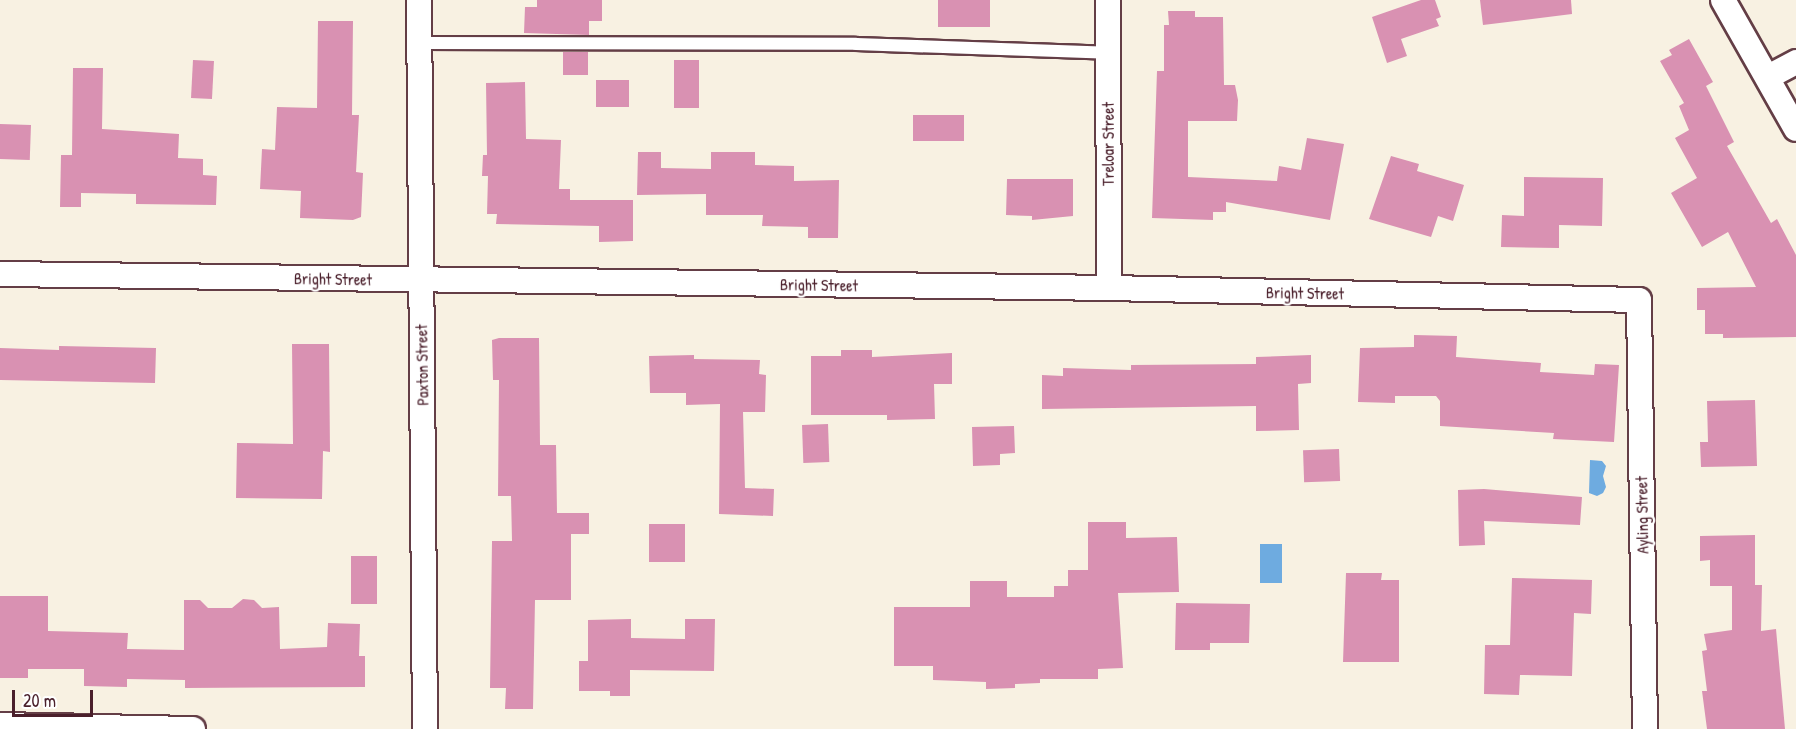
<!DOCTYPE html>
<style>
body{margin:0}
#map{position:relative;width:1796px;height:729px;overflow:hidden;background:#f8f1e2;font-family:"Patrick Hand",sans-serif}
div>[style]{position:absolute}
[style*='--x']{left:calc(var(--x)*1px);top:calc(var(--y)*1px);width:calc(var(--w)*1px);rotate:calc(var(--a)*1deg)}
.water>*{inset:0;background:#6eabe0;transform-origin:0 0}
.building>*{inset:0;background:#d991b2;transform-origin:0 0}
.roads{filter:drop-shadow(2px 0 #643e46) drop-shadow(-2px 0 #643e46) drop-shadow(0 2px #643e46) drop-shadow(0 -2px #643e46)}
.service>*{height:12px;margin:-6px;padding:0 6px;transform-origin:6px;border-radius:6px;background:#fff}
.minor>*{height:24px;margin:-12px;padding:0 12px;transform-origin:12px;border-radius:12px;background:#fff}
span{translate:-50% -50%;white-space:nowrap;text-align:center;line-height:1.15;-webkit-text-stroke:4.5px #fff;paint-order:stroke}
.street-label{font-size:16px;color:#4a1f2b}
.scale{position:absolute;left:12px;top:690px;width:81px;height:27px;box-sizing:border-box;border:3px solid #4a1f2b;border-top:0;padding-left:8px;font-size:18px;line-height:21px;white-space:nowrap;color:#4a1f2b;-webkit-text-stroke:4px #fff;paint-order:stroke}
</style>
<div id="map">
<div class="water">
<div style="clip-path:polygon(1590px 460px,1602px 461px,1606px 466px,1603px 476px,1606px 487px,1603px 493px,1597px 496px,1589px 493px)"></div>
<div style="left:1282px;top:544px;width:39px;height:22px;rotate:90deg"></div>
</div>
<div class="building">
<div style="clip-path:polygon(537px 0,602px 0,602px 21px,589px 21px,589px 35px,524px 33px,525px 7px,537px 7px)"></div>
<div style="left:938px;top:0;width:52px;height:27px"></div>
<div style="clip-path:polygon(1421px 0,1435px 0,1441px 17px,1436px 19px,1439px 26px,1401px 39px,1407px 56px,1387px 63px,1372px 17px)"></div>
<div style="clip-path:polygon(1480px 0,1571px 0,1572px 14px,1483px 25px)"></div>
<div style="clip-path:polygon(1168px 11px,1195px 11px,1195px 17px,1223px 17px,1224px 85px,1235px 85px,1238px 100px,1237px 121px,1188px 121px,1188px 177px,1277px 181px,1279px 166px,1301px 170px,1307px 138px,1344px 144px,1330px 220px,1226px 202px,1226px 212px,1213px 212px,1213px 220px,1152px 218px,1157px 71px,1164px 71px,1164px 25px,1169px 25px)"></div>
<div style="clip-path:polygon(318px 21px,353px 21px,352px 115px,359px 115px,356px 172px,363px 173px,361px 217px,353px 220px,300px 218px,301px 191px,260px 189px,262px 149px,275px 150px,277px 107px,317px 108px)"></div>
<div style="clip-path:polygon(1689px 39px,1713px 82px,1706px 86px,1734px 142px,1727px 146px,1771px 223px,1777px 219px,1796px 255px,1796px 337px,1723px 338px,1723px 334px,1705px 334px,1705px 310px,1697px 310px,1697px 288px,1756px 287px,1728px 232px,1702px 247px,1671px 193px,1697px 178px,1675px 138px,1689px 130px,1679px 106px,1684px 103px,1660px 61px,1672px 55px,1669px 50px)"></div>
<div style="left:563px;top:52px;width:25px;height:23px"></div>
<div style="left:193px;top:60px;width:21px;height:38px;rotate:3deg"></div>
<div style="left:674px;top:60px;width:25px;height:48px"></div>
<div style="clip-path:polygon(73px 68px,103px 68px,102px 129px,179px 134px,178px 158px,203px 159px,203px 175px,217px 176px,216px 205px,136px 204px,136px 194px,81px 193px,81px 207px,60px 207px,61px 155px,72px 155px)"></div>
<div style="left:596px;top:80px;width:33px;height:27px"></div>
<div style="clip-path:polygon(525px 82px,526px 139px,561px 140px,559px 189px,570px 189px,570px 200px,633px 200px,633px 241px,599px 242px,599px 226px,496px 224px,497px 214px,487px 214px,488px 176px,482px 176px,483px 155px,487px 155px,486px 83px)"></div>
<div style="left:913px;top:115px;width:51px;height:26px"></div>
<div style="left:0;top:124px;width:31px;height:35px;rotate:2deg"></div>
<div style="clip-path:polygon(638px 152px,661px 152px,661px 168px,711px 169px,711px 152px,755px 152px,755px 165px,794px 166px,794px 181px,839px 180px,838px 238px,808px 238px,808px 227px,762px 226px,763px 215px,706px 215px,706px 194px,637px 195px)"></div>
<div style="clip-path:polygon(1391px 156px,1419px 164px,1417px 171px,1464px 185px,1453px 221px,1438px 216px,1431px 237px,1369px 219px)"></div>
<div style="clip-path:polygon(1524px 177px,1603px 178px,1602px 226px,1559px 225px,1559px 248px,1501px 247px,1502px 215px,1524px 216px)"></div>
<div style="clip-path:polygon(1007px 179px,1073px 179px,1073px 216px,1032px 220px,1032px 216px,1006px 215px)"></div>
<div style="clip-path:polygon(1414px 335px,1457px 336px,1456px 357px,1541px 363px,1540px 372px,1594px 375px,1595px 364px,1619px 365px,1614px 442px,1553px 439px,1554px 433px,1440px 426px,1440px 401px,1436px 396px,1395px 396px,1395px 403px,1358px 402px,1360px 348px,1414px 347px)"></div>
<div style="clip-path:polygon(499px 338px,539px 338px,540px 445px,556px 445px,557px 513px,589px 513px,589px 534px,571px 534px,571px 600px,535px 600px,533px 709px,505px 709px,506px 688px,490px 688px,492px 541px,512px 541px,511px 496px,498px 496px,499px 380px,493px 380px,492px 340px)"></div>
<div style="clip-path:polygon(292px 344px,329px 344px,330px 452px,323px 451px,322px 499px,236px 498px,237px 443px,293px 444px)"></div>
<div style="clip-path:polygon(59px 346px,156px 348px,155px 383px,0 380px,0 348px,59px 350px)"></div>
<div style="clip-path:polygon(841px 350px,872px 350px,872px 357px,952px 353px,952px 384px,934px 384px,935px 419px,887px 420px,887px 415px,811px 415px,811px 356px,841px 356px)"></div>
<div style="clip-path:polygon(694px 355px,694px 359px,760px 360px,759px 374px,766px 375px,765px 412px,743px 412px,745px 488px,774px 489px,773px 516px,719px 514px,720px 404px,686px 405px,686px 393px,650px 393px,649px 356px)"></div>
<div style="clip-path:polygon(1311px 355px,1311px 383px,1298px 384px,1299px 430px,1256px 431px,1256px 406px,1042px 409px,1042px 375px,1063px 376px,1063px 368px,1131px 370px,1131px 365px,1256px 364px,1256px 357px)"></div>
<div style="clip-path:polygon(1755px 400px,1757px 466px,1701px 467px,1700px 442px,1708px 442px,1707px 401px)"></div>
<div style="left:828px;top:424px;width:38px;height:26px;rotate:88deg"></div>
<div style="clip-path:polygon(1014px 426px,1015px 453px,1000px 454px,1000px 465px,973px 466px,972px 427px)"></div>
<div style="left:1339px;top:449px;width:32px;height:36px;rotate:88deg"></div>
<div style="clip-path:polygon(1484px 489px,1582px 497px,1580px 525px,1484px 521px,1485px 545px,1459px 546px,1458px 490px)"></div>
<div style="clip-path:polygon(1088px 522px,1126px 522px,1126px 538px,1177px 537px,1179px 592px,1118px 593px,1123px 668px,1098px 669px,1098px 679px,1040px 679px,1040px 683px,1015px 684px,1015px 688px,986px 689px,986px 682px,933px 680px,933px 666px,894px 666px,894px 607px,970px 607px,970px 581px,1007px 581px,1007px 597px,1054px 597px,1054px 586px,1068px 586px,1068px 570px,1088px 570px)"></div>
<div style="left:649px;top:524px;width:36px;height:38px"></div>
<div style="clip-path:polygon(1755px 535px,1755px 585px,1762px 585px,1761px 631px,1776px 629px,1785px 729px,1707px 729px,1702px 691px,1707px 691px,1702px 651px,1707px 650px,1704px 634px,1732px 630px,1732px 586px,1710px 586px,1710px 560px,1700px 561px,1700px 536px)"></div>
<div style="left:377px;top:556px;width:48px;height:26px;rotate:90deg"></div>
<div style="clip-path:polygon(1346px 573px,1382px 573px,1381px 580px,1399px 580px,1399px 662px,1343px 662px)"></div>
<div style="clip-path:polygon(1512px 578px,1592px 580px,1591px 614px,1574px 613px,1572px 676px,1520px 675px,1519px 695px,1484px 694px,1485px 645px,1510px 645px)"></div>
<div style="clip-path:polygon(0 596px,48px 596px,48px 631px,128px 633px,127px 649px,184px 650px,184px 600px,200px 600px,208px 608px,232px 608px,243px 599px,254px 600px,262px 608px,279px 607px,280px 649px,327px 647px,328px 623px,360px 624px,359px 656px,365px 656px,365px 687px,185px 688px,185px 680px,127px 679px,127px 687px,84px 686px,84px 669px,28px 669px,28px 678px,0 678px)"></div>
<div style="clip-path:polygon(1176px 603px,1250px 604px,1249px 643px,1210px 643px,1210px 650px,1175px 650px)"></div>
<div style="clip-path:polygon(631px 619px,631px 638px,685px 639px,685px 619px,715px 619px,714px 671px,630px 670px,630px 696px,610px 696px,610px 691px,579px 691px,579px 661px,588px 661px,588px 620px)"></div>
</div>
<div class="roads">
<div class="service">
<div style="--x:419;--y:43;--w:437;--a:0.1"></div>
<div style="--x:856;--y:44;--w:252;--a:2"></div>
</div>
<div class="minor">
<div style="--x:419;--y:0;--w:729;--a:89.53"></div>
<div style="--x:1108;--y:0;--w:288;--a:89.8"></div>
<div style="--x:1723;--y:0;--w:148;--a:60.5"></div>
<div style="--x:1768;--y:77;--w:32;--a:-28"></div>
<div style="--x:0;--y:274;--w:1109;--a:0.72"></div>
<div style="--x:1109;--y:288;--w:530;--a:1.3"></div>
<div style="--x:1639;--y:300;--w:429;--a:89.2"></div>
<div style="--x:0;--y:725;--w:193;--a:1.2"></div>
</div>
</div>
<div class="street-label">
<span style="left:1108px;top:144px;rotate:-90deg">Treloar Street</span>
<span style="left:333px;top:279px;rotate:1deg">Bright Street</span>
<span style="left:819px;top:285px;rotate:1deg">Bright Street</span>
<span style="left:1305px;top:293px;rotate:1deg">Bright Street</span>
<span style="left:422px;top:365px;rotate:-91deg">Paxton Street</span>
<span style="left:1642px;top:515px;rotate:-91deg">Ayling Street</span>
</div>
<div class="scale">20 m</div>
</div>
